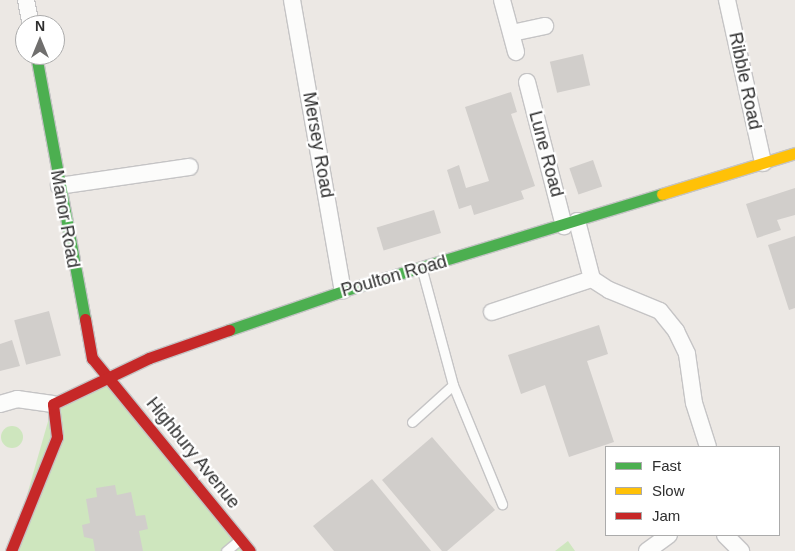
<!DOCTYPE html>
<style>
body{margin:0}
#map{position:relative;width:795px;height:551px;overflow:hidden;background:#ece8e4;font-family:Helvetica,sans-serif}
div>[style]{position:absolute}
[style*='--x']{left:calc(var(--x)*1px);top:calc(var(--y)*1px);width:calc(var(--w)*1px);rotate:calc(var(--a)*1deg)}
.green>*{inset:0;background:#cee6be}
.round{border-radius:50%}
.building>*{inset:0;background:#d1cecb;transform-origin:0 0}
.roads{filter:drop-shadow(1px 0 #c5c4c5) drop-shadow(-1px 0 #c5c4c5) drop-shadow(0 1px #c5c4c5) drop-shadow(0 -1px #c5c4c5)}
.lane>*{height:9px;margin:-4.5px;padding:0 4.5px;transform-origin:4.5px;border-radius:4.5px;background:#fcfcfb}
.street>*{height:16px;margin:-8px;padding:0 8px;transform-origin:8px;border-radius:8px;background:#fcfcfb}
.fast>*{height:11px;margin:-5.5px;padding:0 5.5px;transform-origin:5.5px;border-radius:5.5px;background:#4caf50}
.slow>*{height:11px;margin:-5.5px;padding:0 5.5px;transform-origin:5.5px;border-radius:5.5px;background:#ffc107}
.jam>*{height:11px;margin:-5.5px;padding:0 5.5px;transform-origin:5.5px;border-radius:5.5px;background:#c62828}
span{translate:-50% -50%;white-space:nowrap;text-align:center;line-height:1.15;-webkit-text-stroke:4.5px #fff;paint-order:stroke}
.street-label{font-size:18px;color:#2e2e2e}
.legend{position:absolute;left:605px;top:446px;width:175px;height:90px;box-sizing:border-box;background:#fff;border:1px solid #ababab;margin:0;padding:6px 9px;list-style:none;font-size:15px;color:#2e2e2e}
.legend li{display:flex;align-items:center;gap:10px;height:25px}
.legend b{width:25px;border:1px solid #ababab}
.north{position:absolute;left:15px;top:15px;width:50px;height:50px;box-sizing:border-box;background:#fff;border:1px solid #ababab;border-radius:50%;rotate:0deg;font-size:14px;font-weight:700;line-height:20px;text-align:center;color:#2e2e2e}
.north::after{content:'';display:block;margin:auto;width:18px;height:22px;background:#706f6e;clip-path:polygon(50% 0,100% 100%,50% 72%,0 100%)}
</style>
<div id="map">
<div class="green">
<div style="clip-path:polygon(106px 379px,241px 551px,11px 551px,53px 404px)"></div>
<div class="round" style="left:1px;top:426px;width:22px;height:22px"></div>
<div style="clip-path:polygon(568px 541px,575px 551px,555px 551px)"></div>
</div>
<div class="building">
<div style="left:583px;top:54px;width:32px;height:34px;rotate:77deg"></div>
<div style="clip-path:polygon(511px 92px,517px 112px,511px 114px,535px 186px,521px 191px,524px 199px,474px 215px,471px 205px,459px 209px,447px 170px,459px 165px,466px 188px,489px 181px,465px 107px)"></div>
<div style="left:593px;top:160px;width:28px;height:25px;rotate:71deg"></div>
<div style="clip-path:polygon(795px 188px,795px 215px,777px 220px,781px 230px,757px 238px,746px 204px)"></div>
<div style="left:434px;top:210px;width:24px;height:60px;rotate:73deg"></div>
<div style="clip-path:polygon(795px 236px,795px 308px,789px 310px,768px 245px)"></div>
<div style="left:49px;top:311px;width:46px;height:36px;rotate:75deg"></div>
<div style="clip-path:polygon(599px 325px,608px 354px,587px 361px,614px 442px,569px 457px,545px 385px,521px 394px,508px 355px)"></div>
<div style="clip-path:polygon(12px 340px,20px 366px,0 371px,0 344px)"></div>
<div style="clip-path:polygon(432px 437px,495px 510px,447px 551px,442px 551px,382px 480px)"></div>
<div style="clip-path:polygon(372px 479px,431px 551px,334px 551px,313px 526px)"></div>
<div style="clip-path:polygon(115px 485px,117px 495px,131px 492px,136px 516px,145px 515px,148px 529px,139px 531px,143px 551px,95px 551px,93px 539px,84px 537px,82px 525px,90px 523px,86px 499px,97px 497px,96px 488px)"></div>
</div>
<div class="roads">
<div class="lane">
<div style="--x:453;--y:385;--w:129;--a:67.6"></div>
<div style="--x:412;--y:422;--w:55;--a:-42.1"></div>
<div style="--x:453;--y:385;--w:119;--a:-105.1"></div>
<div style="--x:226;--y:551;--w:17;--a:-40"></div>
</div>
<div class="street">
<div style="--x:26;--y:0;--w:25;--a:79"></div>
<div style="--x:292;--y:0;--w:295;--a:80.1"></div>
<div style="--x:502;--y:0;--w:54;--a:74.9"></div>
<div style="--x:727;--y:0;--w:167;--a:77.5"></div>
<div style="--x:512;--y:33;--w:34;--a:-12"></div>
<div style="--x:527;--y:82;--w:149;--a:75.6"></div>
<div style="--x:59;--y:186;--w:132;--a:-8.3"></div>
<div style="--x:577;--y:221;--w:60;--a:75.5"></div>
<div style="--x:592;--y:279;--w:20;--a:33"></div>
<div style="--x:609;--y:290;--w:55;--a:22.4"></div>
<div style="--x:660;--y:311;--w:26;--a:51"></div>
<div style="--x:676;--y:331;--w:25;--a:64"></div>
<div style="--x:687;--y:354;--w:49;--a:81.9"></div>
<div style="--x:694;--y:403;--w:46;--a:72.3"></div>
<div style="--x:492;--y:312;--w:105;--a:-18.3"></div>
<div style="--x:0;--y:404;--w:18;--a:-16"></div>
<div style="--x:17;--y:399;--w:36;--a:8"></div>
<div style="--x:725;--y:535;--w:23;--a:45"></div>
<div style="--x:647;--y:551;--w:27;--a:-36"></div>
</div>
<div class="fast">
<div style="--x:36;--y:55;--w:269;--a:79.5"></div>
<div style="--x:229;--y:330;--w:120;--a:-18.9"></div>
<div style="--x:343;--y:291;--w:333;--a:-16.9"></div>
</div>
<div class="slow">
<div style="--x:662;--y:194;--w:139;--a:-17.1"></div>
</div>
<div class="jam">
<div style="--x:85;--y:319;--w:40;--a:80"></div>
<div style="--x:92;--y:358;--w:249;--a:50.7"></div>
<div style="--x:11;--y:551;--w:123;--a:-68"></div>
<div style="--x:57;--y:437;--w:33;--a:-97"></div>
<div style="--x:53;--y:404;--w:106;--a:-25.6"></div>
<div style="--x:149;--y:358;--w:85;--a:-19.3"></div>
</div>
</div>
<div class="street-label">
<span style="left:745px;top:81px;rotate:78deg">Ribble Road</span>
<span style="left:318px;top:145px;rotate:80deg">Mersey Road</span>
<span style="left:546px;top:154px;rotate:75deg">Lune Road</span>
<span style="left:65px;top:219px;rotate:80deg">Manor Road</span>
<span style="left:394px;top:276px;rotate:-16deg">Poulton Road</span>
<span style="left:193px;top:453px;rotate:51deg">Highbury Avenue</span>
</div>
<ul class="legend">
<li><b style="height:6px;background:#4caf50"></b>Fast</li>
<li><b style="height:6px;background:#ffc107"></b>Slow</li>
<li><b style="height:6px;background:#c62828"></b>Jam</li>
</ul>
<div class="north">N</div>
</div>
